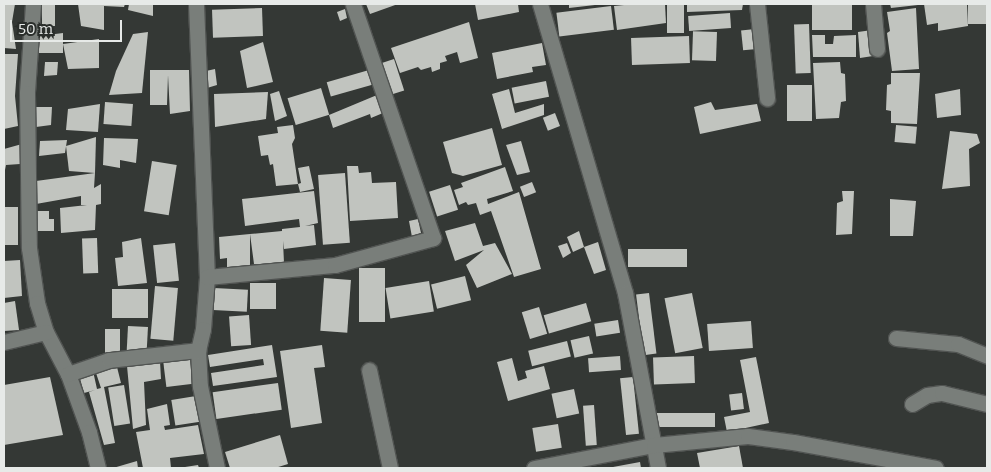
<!DOCTYPE html>
<style>
body{margin:0}
#map{position:relative;width:991px;height:472px;overflow:hidden;background:#343835;font-family:Bitter,serif}
div>[style]{position:absolute}
[style*='--x']{left:calc(var(--x)*1px);top:calc(var(--y)*1px);width:calc(var(--w)*1px);rotate:calc(var(--a)*1deg)}
.building>*{inset:0;background:#c1c4bf;transform-origin:0 0}
.roads{filter:drop-shadow(1px 0 #515452) drop-shadow(-1px 0 #515452) drop-shadow(0 1px #515452) drop-shadow(0 -1px #515452)}
.minor>*{height:15px;margin:-7.5px;padding:0 7.5px;transform-origin:7.5px;border-radius:7.5px;background:#797e7a}
span{translate:-50% -50%;white-space:nowrap;text-align:center;line-height:1.15;-webkit-text-stroke:5px #2a2e2b;paint-order:stroke}
.frame{position:absolute;inset:0;border:5px solid #e7eae8;pointer-events:none}
.scale{position:absolute;left:10px;top:20px;width:112px;height:22px;box-sizing:border-box;border:2px solid #e7eae8;border-top:0;padding-left:6px;font-size:15px;line-height:18px;white-space:nowrap;color:#e7eae8;-webkit-text-stroke:4px #2a2e2b;paint-order:stroke}
</style>
<div id="map">
<div class="building">
<div style="clip-path:polygon(4px 4px,15px 4px,12px 22px,16px 49px,4px 48px)"></div>
<div style="left:42px;top:4px;width:13px;height:22px"></div>
<div style="clip-path:polygon(78px 4px,125px 4px,124px 7px,104px 6px,104px 30px,81px 26px)"></div>
<div style="clip-path:polygon(129px 4px,153px 4px,153px 16px,128px 10px)"></div>
<div style="clip-path:polygon(366px 4px,398px 4px,370px 14px)"></div>
<div style="clip-path:polygon(475px 4px,518px 4px,519px 12px,478px 20px)"></div>
<div style="clip-path:polygon(569px 4px,595px 4px,595px 5px,569px 8px)"></div>
<div style="clip-path:polygon(634px 4px,665px 4px,666px 23px,617px 30px,614px 6px)"></div>
<div style="left:667px;top:4px;width:17px;height:29px"></div>
<div style="clip-path:polygon(687px 4px,743px 4px,742px 10px,687px 12px)"></div>
<div style="left:812px;top:4px;width:40px;height:26px"></div>
<div style="clip-path:polygon(890px 4px,918px 4px,918px 5px,891px 8px)"></div>
<div style="clip-path:polygon(924px 4px,967px 4px,968px 26px,938px 31px,938px 23px,927px 25px)"></div>
<div style="left:987px;top:4px;width:20px;height:19px;rotate:90deg"></div>
<div style="left:611px;top:6px;width:24px;height:55px;rotate:83deg"></div>
<div style="left:262px;top:8px;width:28px;height:50px;rotate:88deg"></div>
<div style="clip-path:polygon(916px 8px,919px 69px,892px 71px,887px 33px,890px 31px,887px 12px)"></div>
<div style="clip-path:polygon(345px 9px,347px 18px,340px 21px,337px 12px)"></div>
<div style="left:730px;top:13px;width:15px;height:42px;rotate:86deg"></div>
<div style="clip-path:polygon(469px 22px,478px 58px,460px 63px,457px 52px,445px 56px,447px 61px,440px 63px,440px 69px,432px 72px,431px 67px,421px 70px,418px 67px,400px 73px,391px 48px)"></div>
<div style="left:809px;top:24px;width:49px;height:15px;rotate:88deg"></div>
<div style="left:755px;top:29px;width:20px;height:14px;rotate:84deg"></div>
<div style="clip-path:polygon(872px 30px,873px 56px,860px 58px,858px 32px)"></div>
<div style="clip-path:polygon(148px 32px,142px 93px,109px 95px,116px 71px,133px 34px)"></div>
<div style="left:717px;top:32px;width:29px;height:24px;rotate:92deg"></div>
<div style="clip-path:polygon(63px 33px,63px 53px,37px 53px,40px 36px)"></div>
<div style="clip-path:polygon(812px 35px,825px 35px,825px 44px,833px 44px,834px 36px,856px 35px,856px 57px,813px 57px)"></div>
<div style="left:689px;top:36px;width:27px;height:58px;rotate:88deg"></div>
<div style="clip-path:polygon(99px 39px,99px 68px,68px 69px,63px 44px)"></div>
<div style="clip-path:polygon(263px 42px,273px 82px,247px 88px,240px 51px)"></div>
<div style="clip-path:polygon(542px 43px,546px 65px,532px 67px,533px 72px,497px 79px,492px 53px)"></div>
<div style="clip-path:polygon(4px 54px,18px 54px,15px 96px,18px 126px,4px 129px)"></div>
<div style="left:394px;top:59px;width:33px;height:16px;rotate:72deg"></div>
<div style="clip-path:polygon(45px 62px,58px 62px,57px 75px,44px 76px)"></div>
<div style="clip-path:polygon(840px 62px,841px 73px,845px 74px,846px 101px,841px 102px,839px 118px,816px 119px,813px 63px)"></div>
<div style="clip-path:polygon(215px 69px,217px 85px,207px 88px,206px 71px)"></div>
<div style="clip-path:polygon(150px 70px,189px 70px,190px 111px,170px 114px,168px 75px,167px 105px,150px 105px)"></div>
<div style="left:369px;top:70px;width:15px;height:44px;rotate:74deg"></div>
<div style="clip-path:polygon(891px 73px,920px 73px,917px 124px,891px 123px,891px 111px,886px 110px,887px 85px,891px 84px)"></div>
<div style="left:546px;top:81px;width:16px;height:35px;rotate:79deg"></div>
<div style="left:787px;top:85px;width:25px;height:36px"></div>
<div style="left:321px;top:88px;width:28px;height:35px;rotate:73deg"></div>
<div style="clip-path:polygon(509px 89px,515px 113px,544px 104px,544px 115px,502px 129px,492px 94px)"></div>
<div style="clip-path:polygon(960px 89px,961px 115px,937px 118px,935px 94px)"></div>
<div style="clip-path:polygon(279px 91px,287px 116px,275px 121px,270px 94px)"></div>
<div style="clip-path:polygon(268px 92px,266px 119px,215px 127px,214px 94px)"></div>
<div style="clip-path:polygon(377px 95px,383px 113px,371px 118px,370px 114px,333px 128px,329px 115px)"></div>
<div style="left:105px;top:102px;width:28px;height:22px;rotate:4deg"></div>
<div style="clip-path:polygon(711px 102px,715px 110px,757px 104px,761px 121px,700px 134px,694px 107px)"></div>
<div style="clip-path:polygon(100px 104px,98px 132px,66px 130px,68px 109px)"></div>
<div style="clip-path:polygon(36px 107px,52px 107px,51px 125px,36px 127px)"></div>
<div style="left:555px;top:113px;width:14px;height:13px;rotate:69deg"></div>
<div style="clip-path:polygon(293px 125px,295px 138px,292px 144px,298px 184px,276px 186px,273px 164px,270px 165px,268px 155px,261px 156px,258px 136px,278px 133px,277px 127px)"></div>
<div style="left:896px;top:125px;width:21px;height:17px;rotate:5deg"></div>
<div style="clip-path:polygon(492px 128px,502px 165px,463px 176px,452px 173px,443px 142px)"></div>
<div style="clip-path:polygon(950px 131px,977px 134px,980px 143px,969px 149px,970px 186px,942px 189px)"></div>
<div style="clip-path:polygon(96px 137px,95px 173px,69px 171px,66px 146px)"></div>
<div style="clip-path:polygon(104px 138px,138px 139px,136px 163px,120px 160px,120px 168px,103px 165px)"></div>
<div style="clip-path:polygon(67px 140px,65px 153px,39px 156px,40px 141px)"></div>
<div style="clip-path:polygon(521px 141px,530px 172px,517px 175px,506px 145px)"></div>
<div style="clip-path:polygon(22px 144px,20px 164px,6px 165px,4px 175px,4px 149px)"></div>
<div style="left:152px;top:161px;width:25px;height:51px;rotate:9deg"></div>
<div style="clip-path:polygon(309px 166px,314px 189px,300px 192px,298px 184px,301px 183px,298px 168px)"></div>
<div style="clip-path:polygon(347px 166px,358px 166px,359px 173px,371px 172px,372px 183px,396px 182px,398px 218px,350px 221px)"></div>
<div style="clip-path:polygon(505px 167px,513px 191px,487px 199px,488px 204px,519px 192px,541px 269px,514px 277px,491px 211px,480px 215px,476px 203px,468px 205px,466px 202px,459px 205px,454px 190px,463px 187px,461px 183px)"></div>
<div style="clip-path:polygon(95px 173px,94px 188px,101px 184px,101px 204px,96px 205px,95px 230px,61px 233px,60px 208px,87px 205px,81px 205px,81px 196px,36px 204px,36px 181px)"></div>
<div style="left:345px;top:173px;width:70px;height:27px;rotate:86deg"></div>
<div style="left:532px;top:182px;width:11px;height:13px;rotate:68deg"></div>
<div style="left:450px;top:185px;width:26px;height:22px;rotate:72deg"></div>
<div style="clip-path:polygon(314px 191px,318px 223px,305px 226px,314px 225px,316px 245px,284px 249px,283px 241px,284px 263px,271px 266px,254px 264px,250px 234px,250px 268px,227px 270px,227px 258px,220px 259px,219px 237px,250px 234px,282px 231px,282px 229px,300px 227px,299px 219px,245px 226px,242px 199px)"></div>
<div style="clip-path:polygon(842px 191px,854px 191px,852px 234px,836px 235px,837px 203px,843px 201px)"></div>
<div style="clip-path:polygon(890px 199px,916px 201px,913px 236px,890px 236px)"></div>
<div style="left:4px;top:207px;width:14px;height:38px"></div>
<div style="clip-path:polygon(33px 211px,49px 211px,49px 219px,54px 219px,54px 231px,37px 231px,37px 224px,33px 224px)"></div>
<div style="clip-path:polygon(418px 219px,421px 233px,412px 237px,409px 221px)"></div>
<div style="clip-path:polygon(475px 223px,483px 246px,495px 243px,512px 274px,477px 288px,466px 265px,484px 250px,455px 261px,445px 231px)"></div>
<div style="clip-path:polygon(579px 231px,584px 247px,573px 252px,567px 237px)"></div>
<div style="left:97px;top:238px;width:35px;height:15px;rotate:88deg"></div>
<div style="clip-path:polygon(141px 238px,147px 283px,118px 286px,115px 258px,123px 257px,122px 242px)"></div>
<div style="clip-path:polygon(598px 242px,606px 270px,594px 274px,584px 247px)"></div>
<div style="left:175px;top:243px;width:38px;height:22px;rotate:84deg"></div>
<div style="clip-path:polygon(567px 243px,571px 253px,563px 258px,558px 246px)"></div>
<div style="left:687px;top:249px;width:18px;height:59px;rotate:90deg"></div>
<div style="clip-path:polygon(20px 260px,22px 296px,4px 298px,4px 261px)"></div>
<div style="left:359px;top:268px;width:26px;height:54px"></div>
<div style="left:465px;top:276px;width:25px;height:35px;rotate:76deg"></div>
<div style="left:324px;top:278px;width:27px;height:53px;rotate:4deg"></div>
<div style="left:429px;top:281px;width:31px;height:44px;rotate:81deg"></div>
<div style="left:250px;top:283px;width:26px;height:26px"></div>
<div style="left:155px;top:286px;width:23px;height:53px;rotate:5deg"></div>
<div style="left:214px;top:288px;width:34px;height:22px;rotate:3deg"></div>
<div style="left:112px;top:289px;width:36px;height:29px"></div>
<div style="left:649px;top:293px;width:61px;height:13px;rotate:83deg"></div>
<div style="left:692px;top:293px;width:56px;height:28px;rotate:79deg"></div>
<div style="clip-path:polygon(15px 301px,19px 330px,4px 331px,4px 303px)"></div>
<div style="left:586px;top:303px;width:19px;height:44px;rotate:74deg"></div>
<div style="left:539px;top:307px;width:28px;height:18px;rotate:73deg"></div>
<div style="left:249px;top:315px;width:30px;height:20px;rotate:86deg"></div>
<div style="left:618px;top:320px;width:13px;height:24px;rotate:81deg"></div>
<div style="left:751px;top:321px;width:27px;height:44px;rotate:86deg"></div>
<div style="left:128px;top:326px;width:20px;height:24px;rotate:3deg"></div>
<div style="left:120px;top:329px;width:24px;height:15px;rotate:90deg"></div>
<div style="left:589px;top:336px;width:18px;height:19px;rotate:77deg"></div>
<div style="left:567px;top:341px;width:16px;height:40px;rotate:76deg"></div>
<div style="clip-path:polygon(272px 345px,277px 377px,213px 386px,211px 373px,264px 365px,263px 359px,210px 367px,208px 355px)"></div>
<div style="clip-path:polygon(322px 345px,325px 367px,314px 368px,322px 423px,291px 428px,280px 351px)"></div>
<div style="left:620px;top:356px;width:14px;height:32px;rotate:86deg"></div>
<div style="left:694px;top:356px;width:27px;height:41px;rotate:88deg"></div>
<div style="clip-path:polygon(756px 357px,769px 423px,727px 432px,724px 417px,750px 412px,740px 360px)"></div>
<div style="left:190px;top:358px;width:26px;height:27px;rotate:83deg"></div>
<div style="clip-path:polygon(512px 358px,518px 381px,527px 378px,525px 371px,544px 366px,550px 389px,508px 401px,497px 362px)"></div>
<div style="clip-path:polygon(160px 361px,161px 379px,144px 382px,146px 425px,133px 429px,127px 366px)"></div>
<div style="clip-path:polygon(117px 367px,121px 383px,104px 387px,115px 443px,104px 445px,89px 392px,95px 390px,84px 393px,79px 375px,93px 371px,97px 389px,101px 388px,96px 373px)"></div>
<div style="clip-path:polygon(50px 377px,63px 435px,4px 445px,4px 385px)"></div>
<div style="left:633px;top:377px;width:57px;height:13px;rotate:84deg"></div>
<div style="left:278px;top:383px;width:27px;height:66px;rotate:82deg"></div>
<div style="left:124px;top:385px;width:39px;height:16px;rotate:81deg"></div>
<div style="left:574px;top:389px;width:25px;height:23px;rotate:78deg"></div>
<div style="left:742px;top:393px;width:16px;height:13px;rotate:83deg"></div>
<div style="left:196px;top:396px;width:26px;height:25px;rotate:81deg"></div>
<div style="clip-path:polygon(167px 404px,170px 425px,164px 426px,165px 430px,198px 425px,204px 454px,170px 458px,171px 468px,143px 468px,136px 432px,150px 430px,147px 409px)"></div>
<div style="left:594px;top:405px;width:40px;height:11px;rotate:86deg"></div>
<div style="left:715px;top:413px;width:14px;height:58px;rotate:90deg"></div>
<div style="left:558px;top:424px;width:24px;height:26px;rotate:81deg"></div>
<div style="clip-path:polygon(280px 435px,288px 464px,275px 468px,230px 468px,225px 452px)"></div>
<div style="clip-path:polygon(739px 446px,743px 468px,700px 468px,697px 453px)"></div>
<div style="clip-path:polygon(137px 461px,138px 468px,113px 468px)"></div>
<div style="clip-path:polygon(640px 462px,641px 468px,613px 468px,613px 467px)"></div>
<div style="clip-path:polygon(198px 465px,199px 468px,185px 468px,185px 467px)"></div>
</div>
<div class="roads">
<div class="minor">
<div style="--x:33;--y:4;--w:89;--a:93.9"></div>
<div style="--x:27;--y:93;--w:155;--a:89.3"></div>
<div style="--x:29;--y:248;--w:56;--a:81.7"></div>
<div style="--x:37;--y:303;--w:30;--a:73"></div>
<div style="--x:46;--y:332;--w:47;--a:62.4"></div>
<div style="--x:68;--y:374;--w:62;--a:70.1"></div>
<div style="--x:89;--y:432;--w:37;--a:76"></div>
<div style="--x:196;--y:4;--w:273;--a:87.7"></div>
<div style="--x:207;--y:277;--w:52;--a:94.4"></div>
<div style="--x:203;--y:329;--w:22;--a:103"></div>
<div style="--x:198;--y:350;--w:36;--a:87"></div>
<div style="--x:200;--y:386;--w:84;--a:78.3"></div>
<div style="--x:540;--y:4;--w:301;--a:73.6"></div>
<div style="--x:625;--y:293;--w:178;--a:79.3"></div>
<div style="--x:757;--y:4;--w:95;--a:83.9"></div>
<div style="--x:873;--y:4;--w:45;--a:84.9"></div>
<div style="--x:207;--y:277;--w:129;--a:-5.4"></div>
<div style="--x:335;--y:265;--w:102;--a:-15.4"></div>
<div style="--x:433;--y:238;--w:247;--a:-108.9"></div>
<div style="--x:896;--y:338;--w:62;--a:5.5"></div>
<div style="--x:958;--y:344;--w:31;--a:22"></div>
<div style="--x:4;--y:342;--w:43;--a:-13.4"></div>
<div style="--x:369;--y:370;--w:100;--a:77.9"></div>
<div style="--x:68;--y:374;--w:43;--a:-18.9"></div>
<div style="--x:109;--y:360;--w:90;--a:-6.4"></div>
<div style="--x:912;--y:404;--w:17;--a:-31"></div>
<div style="--x:927;--y:395;--w:15;--a:-8"></div>
<div style="--x:942;--y:393;--w:46;--a:13.7"></div>
<div style="--x:534;--y:468;--w:122;--a:-10.9"></div>
<div style="--x:654;--y:445;--w:94;--a:-5.5"></div>
<div style="--x:748;--y:436;--w:45;--a:7.6"></div>
<div style="--x:793;--y:442;--w:145;--a:10.3"></div>
</div>
</div>
<div class="frame"></div>
<div class="scale">50 m</div>
</div>
